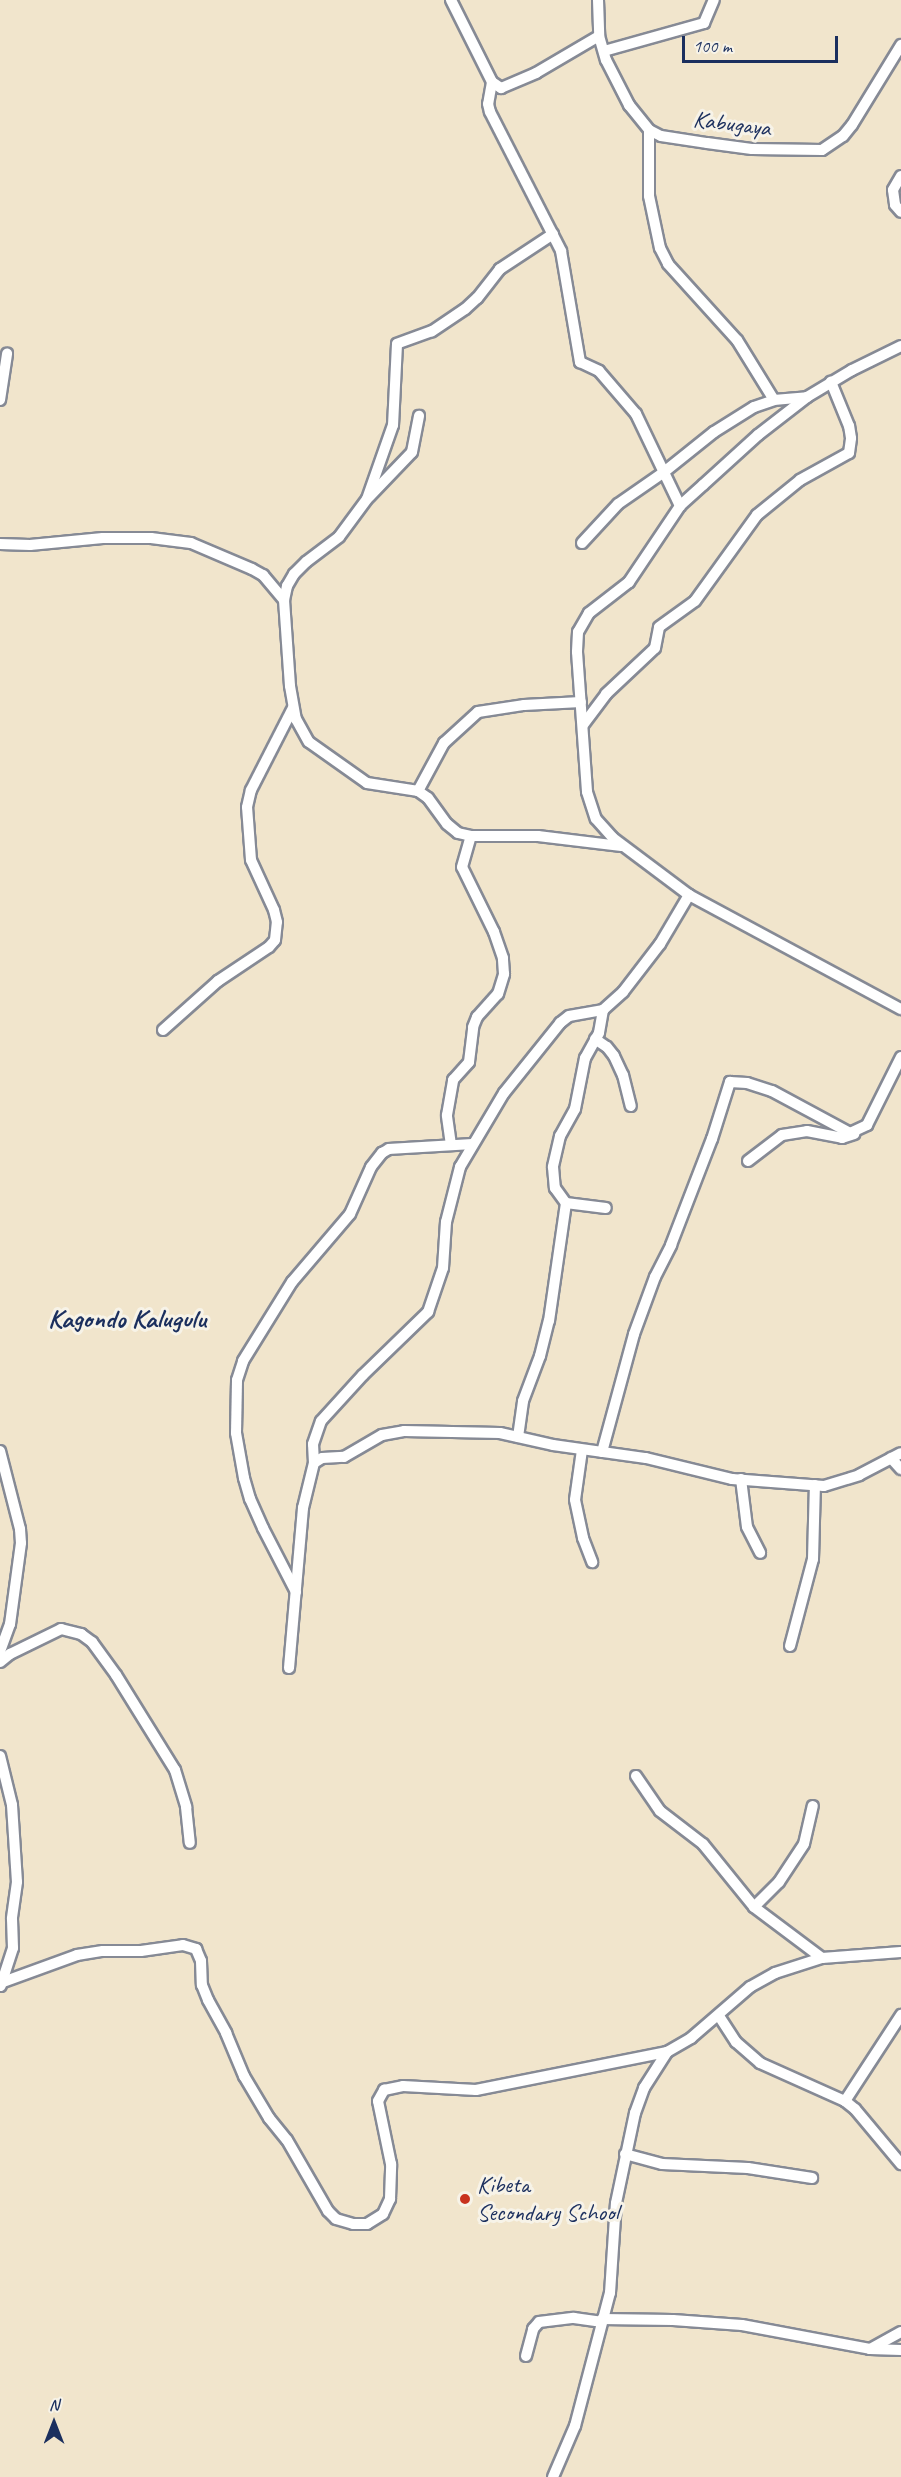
<!DOCTYPE html>
<style>
body{margin:0}
#map{position:relative;width:901px;height:2477px;overflow:hidden;background:#f1e5cc;font-family:Caveat,sans-serif}
div>[style]{position:absolute}
[style*='--x']{left:calc(var(--x)*1px);top:calc(var(--y)*1px);width:calc(var(--w)*1px);rotate:calc(var(--a)*1deg)}
.roads{filter:drop-shadow(2px 0 #868a95) drop-shadow(-2px 0 #868a95) drop-shadow(0 2px #868a95) drop-shadow(0 -2px #868a95)}
.minor>*{height:10px;margin:-5px;padding:0 5px;transform-origin:5px;border-radius:5px;background:#fff}
.dots>*{width:16px;height:16px;translate:-50% -50%;box-sizing:border-box;border:3px solid #f7f3e8;border-radius:50%}
span{translate:-50% -50%;white-space:nowrap;text-align:center;line-height:1.15;-webkit-text-stroke:6px #f7f3e8;paint-order:stroke}
.street-label{font-size:24px;color:#1b2f5e}
.poi-label{font-size:24px;color:#1b2f5e}
.left{translate:0 -50%;text-align:left}
.quarter-label{font-size:27px;color:#1b2f5e;font-weight:700}
.north{position:absolute;left:24px;top:2393px;width:60px;height:60px;-webkit-text-stroke:4px #f7f3e8;paint-order:stroke;rotate:0deg;font-size:16px;font-weight:700;line-height:24px;text-align:center;color:#1b2f5e}
.north::after{content:'';display:block;margin:auto;width:21px;height:27px;background:#1b2f5e;clip-path:polygon(50% 0,100% 100%,50% 72%,0 100%)}
.scale{position:absolute;left:682px;top:36px;width:156px;height:27px;box-sizing:border-box;border:3px solid #1b2f5e;border-top:0;padding-left:8px;font-size:18px;line-height:21px;white-space:nowrap;color:#1b2f5e;-webkit-text-stroke:4px #f7f3e8;paint-order:stroke}
</style>
<div id="map">
<div class="roads">
<div class="minor">
<div style="--x:451;--y:0;--w:92;--a:63.4"></div>
<div style="--x:492;--y:82;--w:11;--a:34"></div>
<div style="--x:501;--y:88;--w:38;--a:-23"></div>
<div style="--x:536;--y:73;--w:73;--a:-30.4"></div>
<div style="--x:598;--y:0;--w:36;--a:88"></div>
<div style="--x:599;--y:36;--w:25;--a:74"></div>
<div style="--x:606;--y:60;--w:51;--a:62.9"></div>
<div style="--x:629;--y:105;--w:32;--a:51"></div>
<div style="--x:649;--y:130;--w:13;--a:27"></div>
<div style="--x:661;--y:136;--w:47;--a:8.7"></div>
<div style="--x:707;--y:143;--w:45;--a:7.6"></div>
<div style="--x:752;--y:149;--w:70;--a:0.8"></div>
<div style="--x:822;--y:150;--w:25;--a:-34"></div>
<div style="--x:843;--y:136;--w:14;--a:-51"></div>
<div style="--x:852;--y:125;--w:94;--a:-58.5"></div>
<div style="--x:604;--y:51;--w:104;--a:-15.6"></div>
<div style="--x:704;--y:23;--w:25;--a:-67"></div>
<div style="--x:492;--y:82;--w:22;--a:100"></div>
<div style="--x:488;--y:104;--w:8;--a:76"></div>
<div style="--x:490;--y:112;--w:156;--a:62.9"></div>
<div style="--x:561;--y:251;--w:113;--a:80.3"></div>
<div style="--x:580;--y:362;--w:21;--a:25"></div>
<div style="--x:599;--y:371;--w:57;--a:49.3"></div>
<div style="--x:636;--y:414;--w:102;--a:64.4"></div>
<div style="--x:649;--y:130;--w:66;--a:90"></div>
<div style="--x:649;--y:196;--w:53;--a:78.1"></div>
<div style="--x:660;--y:248;--w:18;--a:63"></div>
<div style="--x:668;--y:264;--w:103;--a:47.8"></div>
<div style="--x:737;--y:340;--w:70;--a:58.3"></div>
<div style="--x:901;--y:176;--w:16;--a:120"></div>
<div style="--x:893;--y:190;--w:15;--a:82"></div>
<div style="--x:895;--y:205;--w:9;--a:49"></div>
<div style="--x:553;--y:234;--w:64;--a:146.6"></div>
<div style="--x:500;--y:269;--w:37;--a:128"></div>
<div style="--x:477;--y:298;--w:16;--a:137"></div>
<div style="--x:465;--y:309;--w:40;--a:146"></div>
<div style="--x:432;--y:331;--w:37;--a:160"></div>
<div style="--x:397;--y:344;--w:81;--a:92.8"></div>
<div style="--x:393;--y:425;--w:78;--a:109.4"></div>
<div style="--x:367;--y:499;--w:47;--a:126.4"></div>
<div style="--x:339;--y:537;--w:41;--a:142.9"></div>
<div style="--x:306;--y:562;--w:17;--a:135"></div>
<div style="--x:294;--y:574;--w:14;--a:120"></div>
<div style="--x:287;--y:586;--w:14;--a:102"></div>
<div style="--x:284;--y:600;--w:86;--a:86"></div>
<div style="--x:290;--y:686;--w:34;--a:80"></div>
<div style="--x:296;--y:719;--w:26;--a:61"></div>
<div style="--x:309;--y:742;--w:71;--a:35.3"></div>
<div style="--x:367;--y:783;--w:52;--a:8.9"></div>
<div style="--x:418;--y:791;--w:12;--a:35"></div>
<div style="--x:428;--y:798;--w:32;--a:54"></div>
<div style="--x:447;--y:824;--w:14;--a:39"></div>
<div style="--x:458;--y:833;--w:13;--a:13"></div>
<div style="--x:471;--y:836;--w:67;--a:0"></div>
<div style="--x:538;--y:836;--w:84;--a:6.9"></div>
<div style="--x:901;--y:346;--w:55;--a:153.9"></div>
<div style="--x:852;--y:370;--w:52;--a:149"></div>
<div style="--x:807;--y:397;--w:62;--a:142.2"></div>
<div style="--x:758;--y:435;--w:74;--a:137.7"></div>
<div style="--x:703;--y:485;--w:31;--a:138"></div>
<div style="--x:680;--y:506;--w:92;--a:123.9"></div>
<div style="--x:629;--y:582;--w:51;--a:142.2"></div>
<div style="--x:589;--y:613;--w:22;--a:120"></div>
<div style="--x:578;--y:632;--w:20;--a:93"></div>
<div style="--x:577;--y:652;--w:140;--a:85.9"></div>
<div style="--x:587;--y:792;--w:28;--a:72"></div>
<div style="--x:596;--y:819;--w:25;--a:48"></div>
<div style="--x:613;--y:838;--w:95;--a:36.9"></div>
<div style="--x:689;--y:895;--w:241;--a:28.3"></div>
<div style="--x:0;--y:400;--w:47;--a:-81.3"></div>
<div style="--x:369;--y:497;--w:62;--a:-46.3"></div>
<div style="--x:412;--y:452;--w:37;--a:-79"></div>
<div style="--x:582;--y:543;--w:53;--a:-47.3"></div>
<div style="--x:618;--y:504;--w:56;--a:-34.8"></div>
<div style="--x:664;--y:472;--w:64;--a:-38.7"></div>
<div style="--x:714;--y:432;--w:47;--a:-32"></div>
<div style="--x:754;--y:407;--w:21;--a:-19"></div>
<div style="--x:774;--y:400;--w:33;--a:-5"></div>
<div style="--x:0;--y:544;--w:30;--a:2"></div>
<div style="--x:30;--y:545;--w:73;--a:-5.5"></div>
<div style="--x:103;--y:538;--w:48;--a:0"></div>
<div style="--x:151;--y:538;--w:40;--a:7.1"></div>
<div style="--x:191;--y:543;--w:66;--a:23.1"></div>
<div style="--x:252;--y:569;--w:13;--a:29"></div>
<div style="--x:263;--y:575;--w:33;--a:50"></div>
<div style="--x:583;--y:725;--w:39;--a:-53"></div>
<div style="--x:606;--y:694;--w:67;--a:-43.2"></div>
<div style="--x:655;--y:648;--w:21;--a:-79"></div>
<div style="--x:659;--y:627;--w:44;--a:-35.8"></div>
<div style="--x:695;--y:601;--w:106;--a:-54.2"></div>
<div style="--x:757;--y:515;--w:55;--a:-39.1"></div>
<div style="--x:800;--y:480;--w:56;--a:-28.9"></div>
<div style="--x:849;--y:453;--w:15;--a:-82"></div>
<div style="--x:851;--y:438;--w:12;--a:-99"></div>
<div style="--x:849;--y:426;--w:48;--a:-112.2"></div>
<div style="--x:418;--y:791;--w:55;--a:-61.6"></div>
<div style="--x:444;--y:743;--w:46;--a:-42.4"></div>
<div style="--x:478;--y:712;--w:47;--a:-8.7"></div>
<div style="--x:524;--y:705;--w:57;--a:-3"></div>
<div style="--x:603;--y:1010;--w:23;--a:100"></div>
<div style="--x:599;--y:1033;--w:29;--a:119"></div>
<div style="--x:585;--y:1058;--w:52;--a:101.1"></div>
<div style="--x:575;--y:1109;--w:31;--a:119"></div>
<div style="--x:560;--y:1136;--w:32;--a:103"></div>
<div style="--x:553;--y:1167;--w:21;--a:85"></div>
<div style="--x:555;--y:1188;--w:19;--a:54"></div>
<div style="--x:566;--y:1203;--w:40;--a:7.1"></div>
<div style="--x:163;--y:1030;--w:74;--a:-41.7"></div>
<div style="--x:218;--y:981;--w:61;--a:-33.7"></div>
<div style="--x:269;--y:947;--w:9;--a:-49"></div>
<div style="--x:275;--y:940;--w:18;--a:-84"></div>
<div style="--x:277;--y:922;--w:12;--a:-104"></div>
<div style="--x:274;--y:910;--w:55;--a:-114.7"></div>
<div style="--x:251;--y:860;--w:53;--a:-94.3"></div>
<div style="--x:247;--y:807;--w:17;--a:-77"></div>
<div style="--x:251;--y:790;--w:92;--a:-62.9"></div>
<div style="--x:595;--y:1039;--w:14;--a:34"></div>
<div style="--x:607;--y:1047;--w:11;--a:52"></div>
<div style="--x:614;--y:1056;--w:21;--a:65"></div>
<div style="--x:623;--y:1075;--w:32;--a:76"></div>
<div style="--x:451;--y:1145;--w:30;--a:-98"></div>
<div style="--x:447;--y:1115;--w:36;--a:-80"></div>
<div style="--x:453;--y:1080;--w:24;--a:-48"></div>
<div style="--x:469;--y:1062;--w:35;--a:-83"></div>
<div style="--x:473;--y:1027;--w:11;--a:-68"></div>
<div style="--x:477;--y:1017;--w:31;--a:-48"></div>
<div style="--x:498;--y:994;--w:21;--a:-73"></div>
<div style="--x:504;--y:974;--w:16;--a:-94"></div>
<div style="--x:503;--y:958;--w:28;--a:-109"></div>
<div style="--x:494;--y:932;--w:72;--a:-116.2"></div>
<div style="--x:462;--y:867;--w:32;--a:-74"></div>
<div style="--x:748;--y:1161;--w:43;--a:-37.4"></div>
<div style="--x:782;--y:1135;--w:25;--a:-9"></div>
<div style="--x:807;--y:1131;--w:36;--a:11"></div>
<div style="--x:842;--y:1138;--w:13;--a:-18"></div>
<div style="--x:518;--y:1437;--w:36;--a:-82"></div>
<div style="--x:523;--y:1401;--w:48;--a:-69.3"></div>
<div style="--x:540;--y:1356;--w:36;--a:-76"></div>
<div style="--x:549;--y:1321;--w:119;--a:-81.8"></div>
<div style="--x:582;--y:1450;--w:50;--a:98"></div>
<div style="--x:575;--y:1500;--w:39;--a:78"></div>
<div style="--x:583;--y:1538;--w:26;--a:69"></div>
<div style="--x:0;--y:1451;--w:81;--a:75.6"></div>
<div style="--x:20;--y:1529;--w:14;--a:86"></div>
<div style="--x:21;--y:1543;--w:82;--a:97.7"></div>
<div style="--x:10;--y:1624;--w:29;--a:110"></div>
<div style="--x:602;--y:1452;--w:122;--a:-74.8"></div>
<div style="--x:634;--y:1334;--w:61;--a:-69.8"></div>
<div style="--x:655;--y:1277;--w:36;--a:-63"></div>
<div style="--x:671;--y:1245;--w:114;--a:-68.9"></div>
<div style="--x:712;--y:1139;--w:60;--a:-72.5"></div>
<div style="--x:730;--y:1082;--w:17;--a:3"></div>
<div style="--x:747;--y:1083;--w:26;--a:18"></div>
<div style="--x:772;--y:1091;--w:89;--a:28.3"></div>
<div style="--x:850;--y:1133;--w:19;--a:-25"></div>
<div style="--x:867;--y:1125;--w:76;--a:-63.4"></div>
<div style="--x:891;--y:1458;--w:15;--a:48"></div>
<div style="--x:314;--y:1463;--w:19;--a:-93"></div>
<div style="--x:313;--y:1444;--w:24;--a:-71"></div>
<div style="--x:321;--y:1421;--w:62;--a:-47.6"></div>
<div style="--x:363;--y:1375;--w:91;--a:-44.1"></div>
<div style="--x:428;--y:1312;--w:46;--a:-71.2"></div>
<div style="--x:443;--y:1268;--w:46;--a:-86.3"></div>
<div style="--x:446;--y:1222;--w:57;--a:-75.7"></div>
<div style="--x:460;--y:1167;--w:86;--a:-59.3"></div>
<div style="--x:504;--y:1093;--w:90;--a:-51.3"></div>
<div style="--x:560;--y:1023;--w:11;--a:-38"></div>
<div style="--x:569;--y:1016;--w:35;--a:-10"></div>
<div style="--x:603;--y:1010;--w:27;--a:-42"></div>
<div style="--x:623;--y:992;--w:61;--a:-52.4"></div>
<div style="--x:660;--y:944;--w:57;--a:-59.4"></div>
<div style="--x:741;--y:1479;--w:48;--a:82.9"></div>
<div style="--x:747;--y:1527;--w:29;--a:63"></div>
<div style="--x:296;--y:1592;--w:72;--a:-117.3"></div>
<div style="--x:263;--y:1528;--w:32;--a:-114"></div>
<div style="--x:250;--y:1499;--w:22;--a:-106"></div>
<div style="--x:244;--y:1478;--w:46;--a:-100.1"></div>
<div style="--x:236;--y:1433;--w:53;--a:-88.9"></div>
<div style="--x:237;--y:1380;--w:20;--a:-72"></div>
<div style="--x:243;--y:1361;--w:93;--a:-58.2"></div>
<div style="--x:292;--y:1282;--w:89;--a:-49.5"></div>
<div style="--x:350;--y:1214;--w:51;--a:-65.9"></div>
<div style="--x:371;--y:1167;--w:18;--a:-52"></div>
<div style="--x:382;--y:1153;--w:8;--a:-30"></div>
<div style="--x:389;--y:1149;--w:83;--a:-3.4"></div>
<div style="--x:790;--y:1646;--w:90;--a:-75.2"></div>
<div style="--x:813;--y:1559;--w:74;--a:-88.5"></div>
<div style="--x:0;--y:1662;--w:13;--a:-39"></div>
<div style="--x:10;--y:1654;--w:57;--a:-26.1"></div>
<div style="--x:61;--y:1629;--w:21;--a:14"></div>
<div style="--x:81;--y:1634;--w:14;--a:36"></div>
<div style="--x:92;--y:1642;--w:41;--a:54"></div>
<div style="--x:116;--y:1675;--w:112;--a:58.2"></div>
<div style="--x:175;--y:1770;--w:39;--a:73"></div>
<div style="--x:186;--y:1807;--w:36;--a:84"></div>
<div style="--x:289;--y:1668;--w:161;--a:-85"></div>
<div style="--x:303;--y:1508;--w:46;--a:-76.3"></div>
<div style="--x:314;--y:1463;--w:9;--a:-32"></div>
<div style="--x:322;--y:1458;--w:22;--a:-3"></div>
<div style="--x:344;--y:1457;--w:44;--a:-30.1"></div>
<div style="--x:382;--y:1435;--w:22;--a:-10"></div>
<div style="--x:404;--y:1431;--w:96;--a:1.2"></div>
<div style="--x:500;--y:1433;--w:54;--a:12.8"></div>
<div style="--x:553;--y:1445;--w:94;--a:8"></div>
<div style="--x:646;--y:1458;--w:89;--a:13.7"></div>
<div style="--x:732;--y:1479;--w:92;--a:4.4"></div>
<div style="--x:824;--y:1486;--w:37;--a:-17"></div>
<div style="--x:859;--y:1475;--w:47;--a:-27.6"></div>
<div style="--x:0;--y:1756;--w:50;--a:76.2"></div>
<div style="--x:12;--y:1805;--w:77;--a:86.3"></div>
<div style="--x:17;--y:1882;--w:37;--a:98"></div>
<div style="--x:12;--y:1919;--w:29;--a:88"></div>
<div style="--x:13;--y:1948;--w:40;--a:108"></div>
<div style="--x:636;--y:1776;--w:42;--a:55.6"></div>
<div style="--x:660;--y:1811;--w:54;--a:37.5"></div>
<div style="--x:703;--y:1844;--w:81;--a:51"></div>
<div style="--x:754;--y:1907;--w:85;--a:36.9"></div>
<div style="--x:754;--y:1907;--w:35;--a:-45"></div>
<div style="--x:779;--y:1882;--w:45;--a:-56.7"></div>
<div style="--x:804;--y:1844;--w:39;--a:-77"></div>
<div style="--x:3;--y:1982;--w:79;--a:-20"></div>
<div style="--x:77;--y:1955;--w:26;--a:-9"></div>
<div style="--x:103;--y:1951;--w:38;--a:0"></div>
<div style="--x:141;--y:1951;--w:42;--a:-8.1"></div>
<div style="--x:183;--y:1945;--w:14;--a:17"></div>
<div style="--x:196;--y:1949;--w:13;--a:67"></div>
<div style="--x:201;--y:1961;--w:24;--a:88"></div>
<div style="--x:202;--y:1985;--w:16;--a:68"></div>
<div style="--x:208;--y:2000;--w:38;--a:61"></div>
<div style="--x:226;--y:2033;--w:47;--a:67.3"></div>
<div style="--x:244;--y:2076;--w:49;--a:59.2"></div>
<div style="--x:269;--y:2118;--w:28;--a:51"></div>
<div style="--x:287;--y:2140;--w:82;--a:60"></div>
<div style="--x:328;--y:2211;--w:11;--a:45"></div>
<div style="--x:336;--y:2219;--w:18;--a:16"></div>
<div style="--x:353;--y:2224;--w:14;--a:0"></div>
<div style="--x:367;--y:2224;--w:19;--a:-32"></div>
<div style="--x:383;--y:2214;--w:17;--a:-65"></div>
<div style="--x:390;--y:2199;--w:35;--a:-88"></div>
<div style="--x:391;--y:2164;--w:64;--a:-101.7"></div>
<div style="--x:378;--y:2101;--w:13;--a:-61"></div>
<div style="--x:384;--y:2090;--w:19;--a:-12"></div>
<div style="--x:403;--y:2086;--w:73;--a:3.1"></div>
<div style="--x:476;--y:2090;--w:195;--a:-11.3"></div>
<div style="--x:667;--y:2052;--w:28;--a:-30"></div>
<div style="--x:691;--y:2038;--w:78;--a:-40.8"></div>
<div style="--x:750;--y:1987;--w:29;--a:-29"></div>
<div style="--x:775;--y:1973;--w:49;--a:-17.7"></div>
<div style="--x:822;--y:1958;--w:79;--a:-4.3"></div>
<div style="--x:719;--y:2016;--w:31;--a:57"></div>
<div style="--x:736;--y:2042;--w:32;--a:41"></div>
<div style="--x:760;--y:2063;--w:93;--a:24.1"></div>
<div style="--x:845;--y:2101;--w:13;--a:39"></div>
<div style="--x:855;--y:2109;--w:72;--a:50.1"></div>
<div style="--x:845;--y:2101;--w:103;--a:-56.9"></div>
<div style="--x:625;--y:2154;--w:38;--a:15"></div>
<div style="--x:662;--y:2164;--w:86;--a:2.7"></div>
<div style="--x:748;--y:2168;--w:65;--a:8.9"></div>
<div style="--x:602;--y:2319;--w:71;--a:0.8"></div>
<div style="--x:673;--y:2320;--w:69;--a:4.1"></div>
<div style="--x:742;--y:2325;--w:130;--a:10.6"></div>
<div style="--x:870;--y:2349;--w:31;--a:2"></div>
<div style="--x:870;--y:2349;--w:35;--a:-29"></div>
<div style="--x:526;--y:2356;--w:28;--a:-75"></div>
<div style="--x:533;--y:2329;--w:9;--a:-49"></div>
<div style="--x:539;--y:2322;--w:35;--a:-7"></div>
<div style="--x:574;--y:2318;--w:27;--a:8"></div>
<div style="--x:553;--y:2477;--w:56;--a:-66.7"></div>
<div style="--x:575;--y:2426;--w:138;--a:-75.3"></div>
<div style="--x:610;--y:2293;--w:90;--a:-86.2"></div>
<div style="--x:616;--y:2203;--w:92;--a:-78.1"></div>
<div style="--x:635;--y:2113;--w:27;--a:-70"></div>
<div style="--x:644;--y:2088;--w:43;--a:-57.4"></div>
</div>
</div>
<div class="dots">
<div style="left:465px;top:2199px;background:#c8321e"></div>
</div>
<div class="street-label">
<span style="left:732px;top:124px;rotate:7deg">Kabugaya</span>
</div>
<div class="poi-label">
<span class="left" style="left:477px;top:2199px">Kibeta<br>Secondary School</span>
</div>
<div class="quarter-label">
<span style="left:127px;top:1319px">Kagondo Kalugulu</span>
</div>
<div class="north">N</div>
<div class="scale">100 m</div>
</div>
